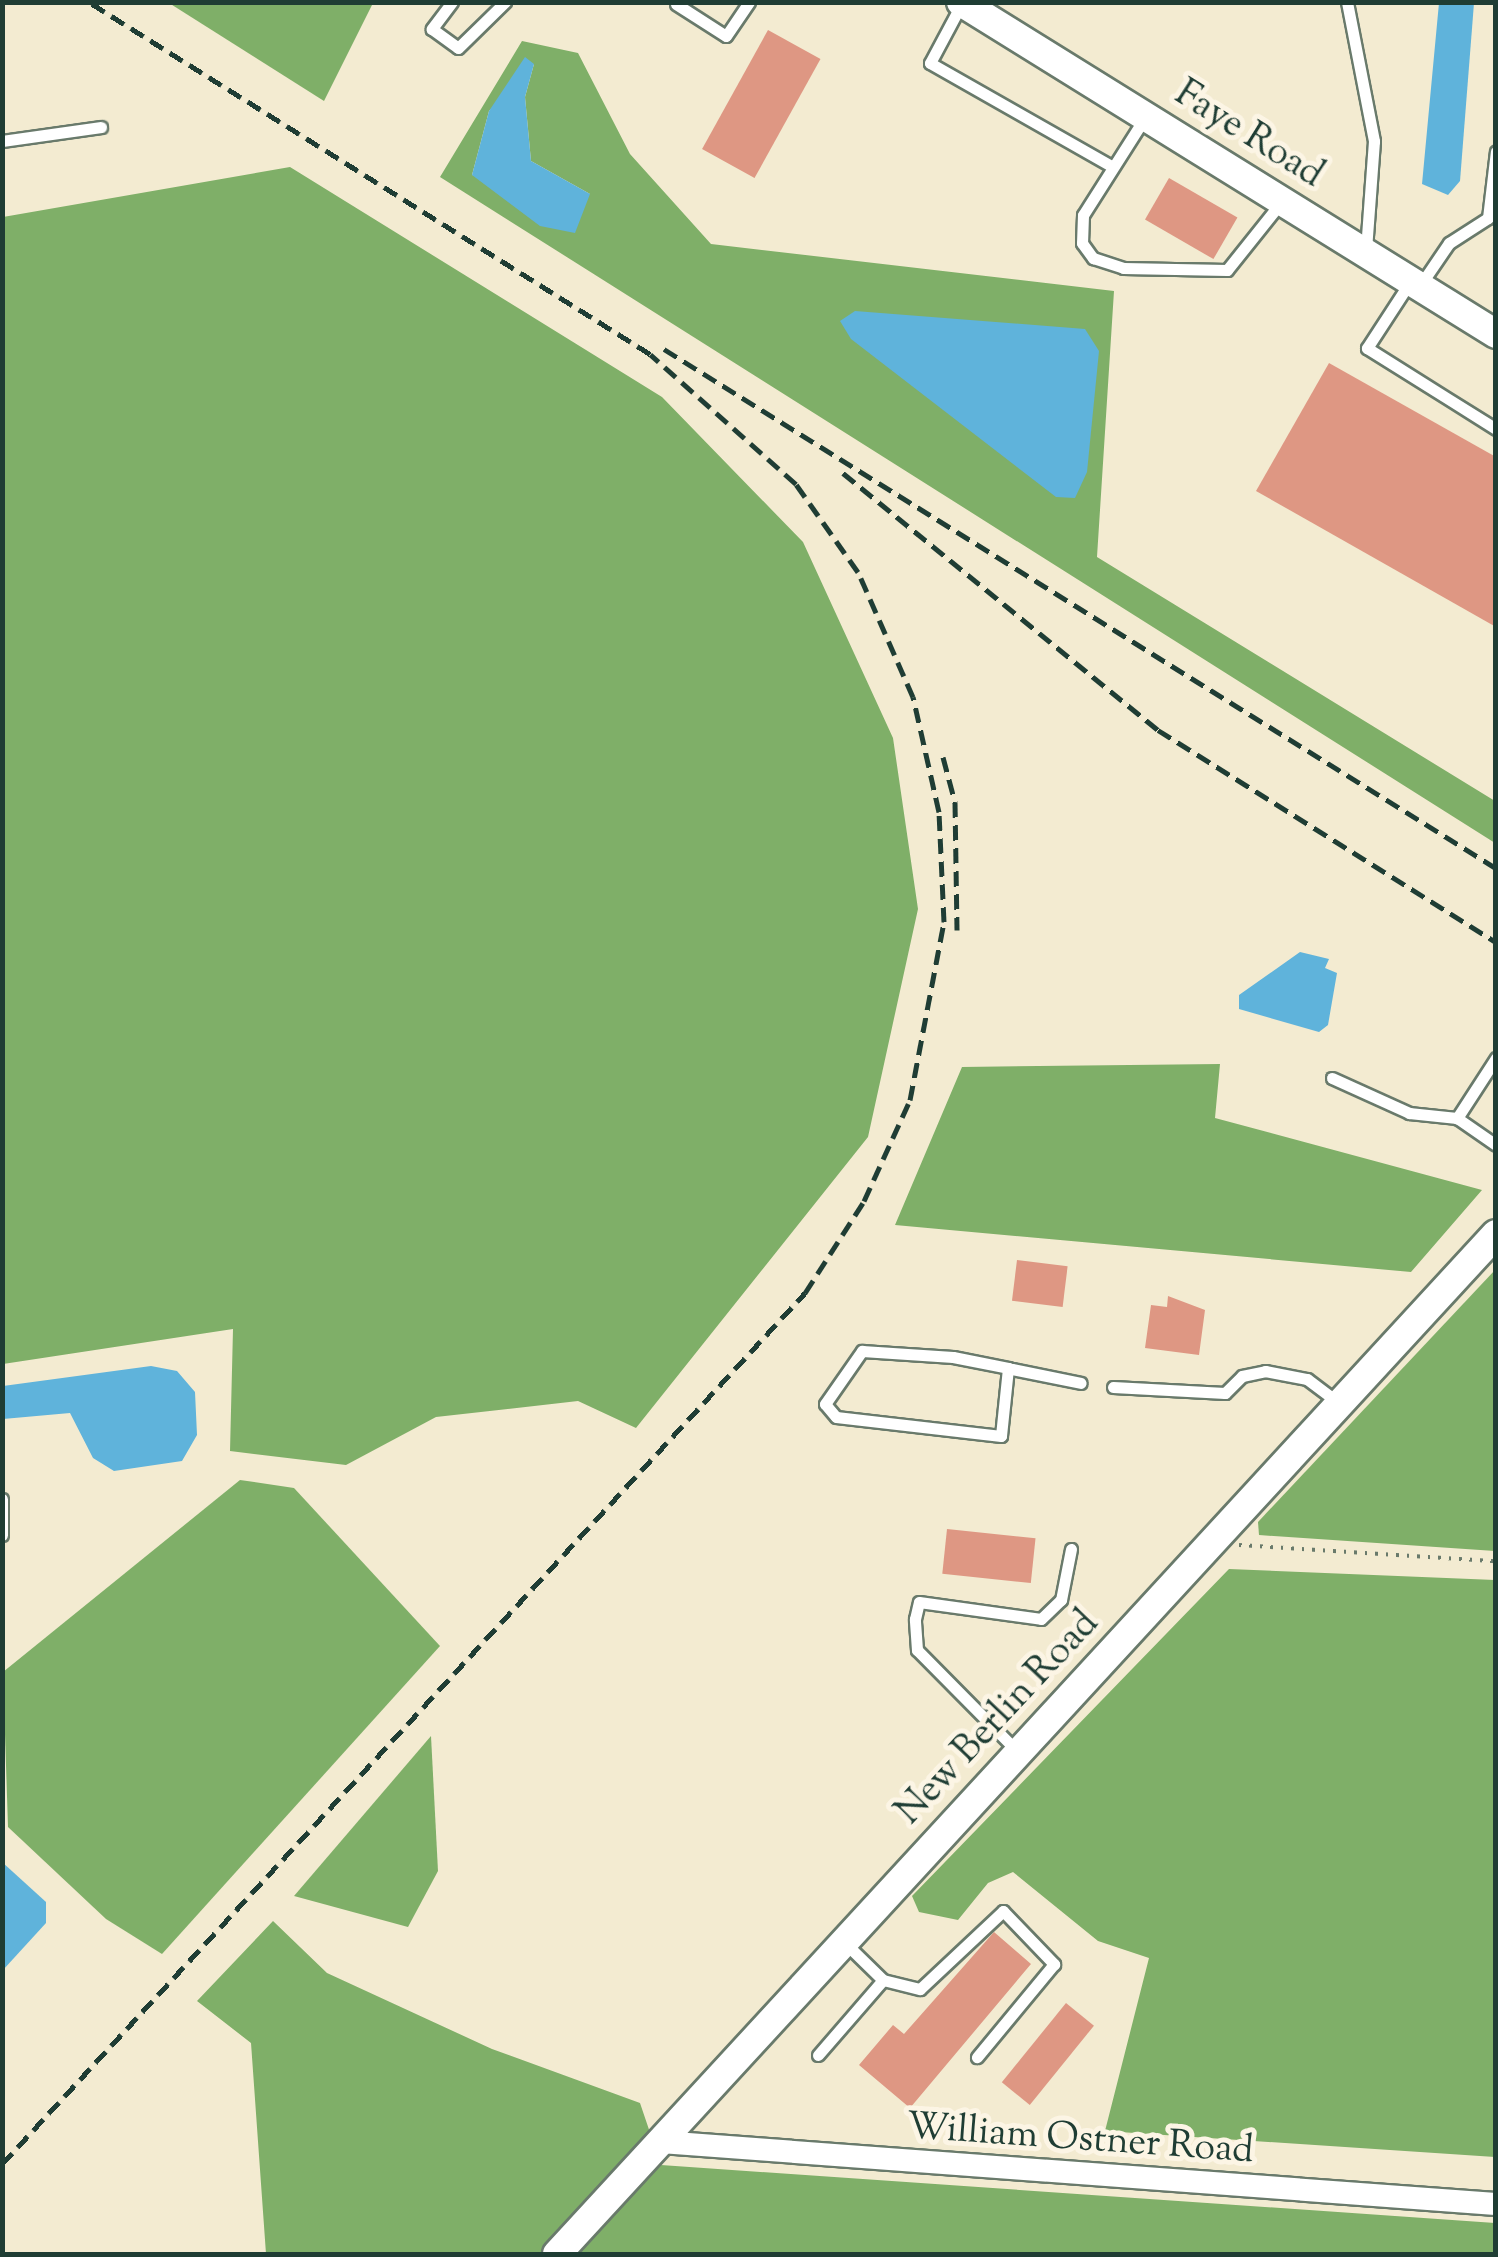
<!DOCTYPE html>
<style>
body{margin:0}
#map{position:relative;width:1498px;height:2257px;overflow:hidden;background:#f3ebd1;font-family:"Sorts Mill Goudy",serif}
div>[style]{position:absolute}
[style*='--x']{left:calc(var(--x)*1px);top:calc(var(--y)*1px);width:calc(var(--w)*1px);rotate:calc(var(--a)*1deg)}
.forest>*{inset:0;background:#7faf68}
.water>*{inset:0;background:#5fb3db}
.building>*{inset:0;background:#de9783;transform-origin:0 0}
.path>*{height:4px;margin-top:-2px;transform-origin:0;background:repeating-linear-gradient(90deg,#697a6b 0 2.5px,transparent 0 10.5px)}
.roads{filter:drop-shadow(2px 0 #697a6b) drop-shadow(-2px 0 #697a6b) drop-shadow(0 2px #697a6b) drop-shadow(0 -2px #697a6b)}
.service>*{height:11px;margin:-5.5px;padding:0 5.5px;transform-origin:5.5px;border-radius:5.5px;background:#fff}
.minor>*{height:22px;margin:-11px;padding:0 11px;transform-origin:11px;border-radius:11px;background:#fff}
.tertiary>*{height:28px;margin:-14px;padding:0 14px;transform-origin:14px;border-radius:14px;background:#fff}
.rail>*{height:5px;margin-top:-2.5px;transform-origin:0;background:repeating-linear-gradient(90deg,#1f3d34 0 15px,transparent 0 23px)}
span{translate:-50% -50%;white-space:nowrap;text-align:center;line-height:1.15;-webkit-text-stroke:10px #fcf5e5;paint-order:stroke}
.street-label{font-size:38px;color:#1f3d34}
.frame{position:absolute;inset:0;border:5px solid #1f3d34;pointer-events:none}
</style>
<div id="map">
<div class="forest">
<div style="clip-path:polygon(169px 3px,373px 3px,324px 101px)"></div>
<div style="clip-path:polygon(evenodd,522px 41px,578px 53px,630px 154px,711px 244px,1114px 291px,1097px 557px,1495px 801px,1495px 843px,440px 177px,522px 41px,534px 64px,525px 97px,531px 161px,590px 194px,472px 175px,489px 111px,534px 64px)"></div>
<div style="clip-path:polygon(290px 167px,662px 397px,803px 542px,893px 738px,918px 909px,868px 1137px,636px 1428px,578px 1401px,436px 1417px,346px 1465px,230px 1451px,233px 1329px,3px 1364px,3px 217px)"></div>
<div style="clip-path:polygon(1220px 1064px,1215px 1118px,1482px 1190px,1411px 1272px,895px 1225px,962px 1067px)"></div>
<div style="clip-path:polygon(1495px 1270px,1495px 1551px,1259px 1535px,1258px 1522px)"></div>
<div style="clip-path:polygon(240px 1480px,294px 1488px,440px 1646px,162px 1954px,106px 1919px,8px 1827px,3px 1672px)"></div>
<div style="clip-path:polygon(1229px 1569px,1495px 1580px,1495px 2157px,1105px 2131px,1149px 1958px,1098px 1941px,1013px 1872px,988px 1883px,958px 1920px,919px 1912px,912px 1896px)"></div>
<div style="clip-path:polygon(431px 1736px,438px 1871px,408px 1927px,294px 1896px)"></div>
<div style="clip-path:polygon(273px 1921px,327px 1973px,492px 2049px,640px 2103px,661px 2165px,1495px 2223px,1495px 2254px,266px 2254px,251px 2043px,197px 2001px)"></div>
</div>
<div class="water">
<div style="clip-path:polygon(1439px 3px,1474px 3px,1460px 181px,1448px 195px,1422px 184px)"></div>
<div style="clip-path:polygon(525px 57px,534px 64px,525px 97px,531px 161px,590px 194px,575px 233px,540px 226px,472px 175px,489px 111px)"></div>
<div style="clip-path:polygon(855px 311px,1085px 329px,1099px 351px,1087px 472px,1075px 498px,1056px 497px,851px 339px,840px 321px)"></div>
<div style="clip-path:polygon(1300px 952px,1329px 959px,1325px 968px,1337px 973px,1328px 1025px,1319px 1032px,1239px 1009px,1239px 995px)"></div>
<div style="clip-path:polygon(151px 1366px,177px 1371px,195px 1392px,197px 1435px,182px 1461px,114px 1471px,93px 1458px,70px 1413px,3px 1419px,3px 1386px)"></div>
<div style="clip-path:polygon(2px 1862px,46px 1902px,46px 1923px,3px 1970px)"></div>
</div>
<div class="building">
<div style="left:768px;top:30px;width:60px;height:136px;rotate:29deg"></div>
<div style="left:1169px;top:178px;width:79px;height:48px;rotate:30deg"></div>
<div style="clip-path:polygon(1329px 363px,1496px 457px,1496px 627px,1256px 491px)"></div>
<div style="left:1017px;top:1260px;width:51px;height:41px;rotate:7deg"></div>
<div style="clip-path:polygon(1168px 1296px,1205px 1310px,1199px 1355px,1145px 1348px,1151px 1305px,1167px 1307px)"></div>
<div style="left:947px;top:1529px;width:89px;height:45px;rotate:6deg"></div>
<div style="clip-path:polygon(994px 1932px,1031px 1964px,910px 2108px,859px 2065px,893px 2025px,904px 2034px)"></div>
<div style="left:1066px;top:2003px;width:36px;height:102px;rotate:39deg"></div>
</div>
<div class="path">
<div style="--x:1239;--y:1545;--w:257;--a:3.6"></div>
</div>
<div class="roads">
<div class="service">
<div style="--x:452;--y:2;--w:34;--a:127"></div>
<div style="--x:432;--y:29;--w:32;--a:36"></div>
<div style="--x:458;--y:48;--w:66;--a:-44.4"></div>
<div style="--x:1347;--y:2;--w:142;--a:79"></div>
<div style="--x:1374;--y:141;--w:108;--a:94.2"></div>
<div style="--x:962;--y:3;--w:68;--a:118.1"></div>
<div style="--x:930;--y:63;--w:210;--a:29.6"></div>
<div style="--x:676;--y:4;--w:59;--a:32.6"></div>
<div style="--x:726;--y:36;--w:41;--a:-55.9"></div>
<div style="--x:1144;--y:119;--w:114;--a:122.4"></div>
<div style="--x:1083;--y:215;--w:28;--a:92"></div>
<div style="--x:1082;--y:243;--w:19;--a:54"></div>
<div style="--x:1093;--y:258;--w:32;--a:18"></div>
<div style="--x:1123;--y:268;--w:104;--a:1.1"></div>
<div style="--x:1227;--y:270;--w:88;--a:-51.4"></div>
<div style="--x:2;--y:141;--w:100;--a:-8"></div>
<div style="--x:1410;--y:282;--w:79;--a:123.1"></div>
<div style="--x:1367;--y:348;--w:152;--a:32.1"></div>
<div style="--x:1419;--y:287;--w:53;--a:-55.7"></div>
<div style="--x:1449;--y:243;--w:46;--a:-32.7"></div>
<div style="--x:1488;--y:218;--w:67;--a:-83.2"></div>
<div style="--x:1496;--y:1058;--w:72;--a:123"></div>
<div style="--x:1457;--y:1118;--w:47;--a:34.7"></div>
<div style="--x:1332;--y:1078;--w:85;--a:24.4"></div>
<div style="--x:1409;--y:1113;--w:48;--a:5.9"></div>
<div style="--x:1008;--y:1368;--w:68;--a:95.9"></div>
<div style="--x:1001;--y:1436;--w:166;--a:-173.4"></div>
<div style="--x:836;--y:1417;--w:17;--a:-130"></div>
<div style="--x:825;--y:1404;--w:65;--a:-55.1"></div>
<div style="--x:862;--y:1351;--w:91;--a:3.8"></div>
<div style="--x:953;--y:1357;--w:56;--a:11.3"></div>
<div style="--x:1008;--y:1368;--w:4;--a:14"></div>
<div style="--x:1012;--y:1369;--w:70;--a:11.5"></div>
<div style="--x:1113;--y:1387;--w:112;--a:3.1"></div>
<div style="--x:1225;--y:1393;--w:24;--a:-45"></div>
<div style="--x:1242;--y:1376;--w:24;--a:-12"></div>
<div style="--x:1265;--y:1371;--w:43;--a:10.8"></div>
<div style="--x:1307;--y:1379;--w:41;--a:37.1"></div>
<div style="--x:2;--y:1499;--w:36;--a:90"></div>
<div style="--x:1019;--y:1753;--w:145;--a:-134.7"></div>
<div style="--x:917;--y:1650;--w:31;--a:-94"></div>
<div style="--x:915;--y:1619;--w:17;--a:-77"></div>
<div style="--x:919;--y:1602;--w:123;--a:7.9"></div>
<div style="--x:1041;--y:1619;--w:28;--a:-44"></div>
<div style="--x:1061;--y:1600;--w:52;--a:-78.9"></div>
<div style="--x:844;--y:1942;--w:54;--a:44.3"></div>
<div style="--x:883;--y:1980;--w:38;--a:14"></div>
<div style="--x:920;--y:1989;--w:114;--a:-43.2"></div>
<div style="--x:1003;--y:1911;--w:74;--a:46.1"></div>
<div style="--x:1054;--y:1964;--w:121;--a:129.6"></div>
<div style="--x:818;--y:2055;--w:99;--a:-49.1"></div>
</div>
<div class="minor">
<div style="--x:661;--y:2142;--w:837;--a:4.25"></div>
</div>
<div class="tertiary">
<div style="--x:961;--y:2;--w:630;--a:31.82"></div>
<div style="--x:557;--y:2254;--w:1386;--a:-47.37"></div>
</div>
</div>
<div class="rail">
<div style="--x:664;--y:349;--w:981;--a:31.96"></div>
<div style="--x:843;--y:473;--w:407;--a:39.2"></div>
<div style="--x:1158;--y:730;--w:399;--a:32.1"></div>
<div style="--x:943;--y:757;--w:47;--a:75.1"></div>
<div style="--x:955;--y:802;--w:128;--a:89.1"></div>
<div style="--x:2;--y:2164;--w:1185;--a:-47.33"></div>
<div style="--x:805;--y:1293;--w:109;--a:-57.3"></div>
<div style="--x:864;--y:1201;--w:111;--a:-65.5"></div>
<div style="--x:910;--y:1100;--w:181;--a:-79.2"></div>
<div style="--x:944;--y:922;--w:110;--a:-92.6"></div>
<div style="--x:939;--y:812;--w:118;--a:-102.7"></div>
<div style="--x:913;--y:697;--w:137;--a:-113.7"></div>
<div style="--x:858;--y:572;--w:108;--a:-125.2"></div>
<div style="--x:796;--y:484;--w:195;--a:-138.3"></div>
<div style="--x:650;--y:354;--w:662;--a:-147.89"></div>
</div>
<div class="street-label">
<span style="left:1248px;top:136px;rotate:32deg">Faye Road</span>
<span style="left:999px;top:1719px;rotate:-47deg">New Berlin Road</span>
<span style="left:1080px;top:2141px;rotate:4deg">William Ostner Road</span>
</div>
<div class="frame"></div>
</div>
